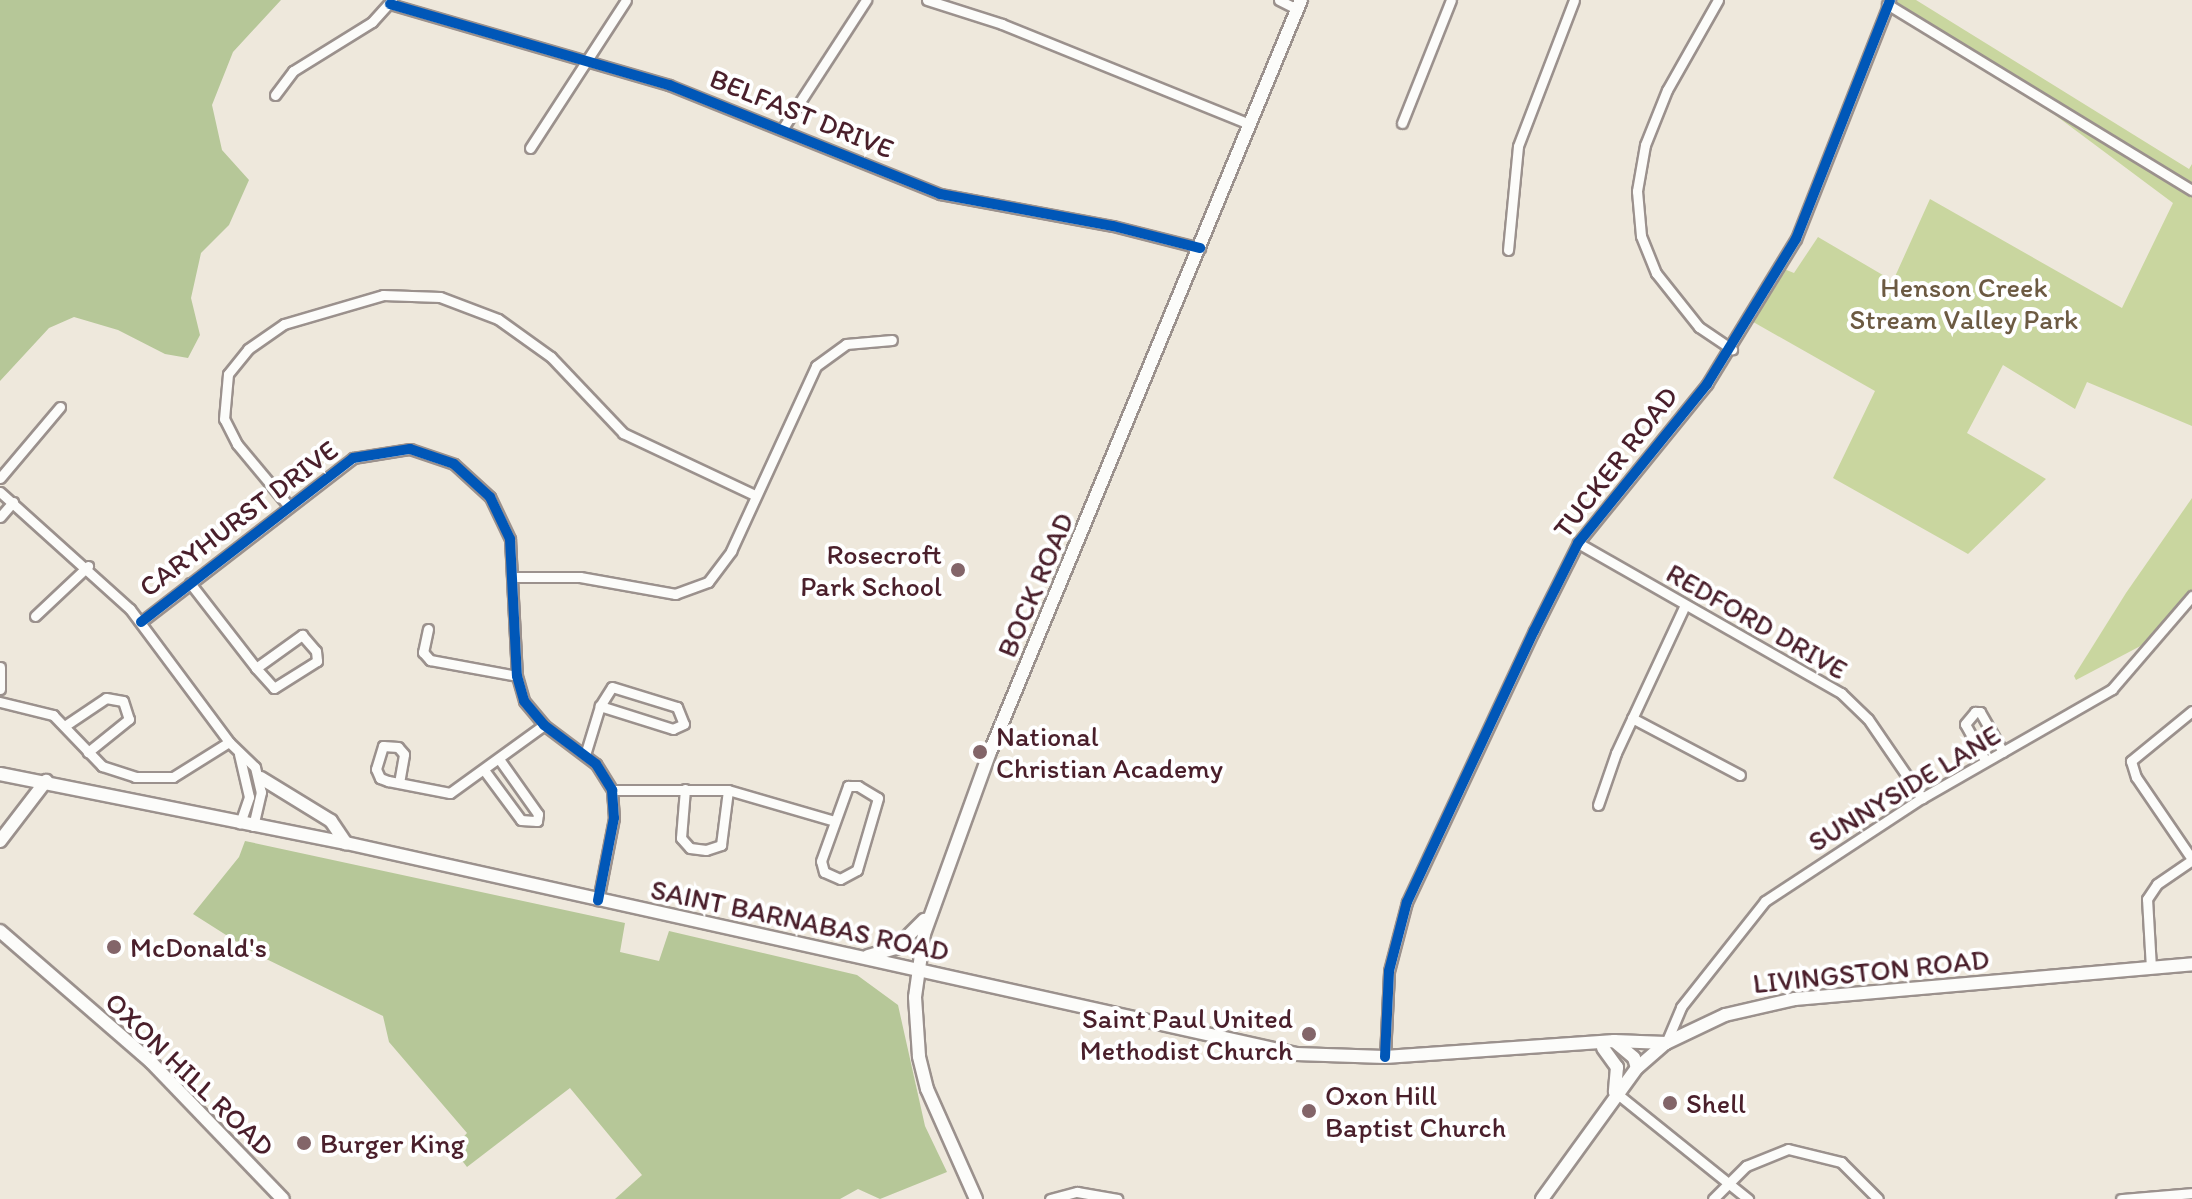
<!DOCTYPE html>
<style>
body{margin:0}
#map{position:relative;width:2192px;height:1199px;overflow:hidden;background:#eee8dc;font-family:Itim,sans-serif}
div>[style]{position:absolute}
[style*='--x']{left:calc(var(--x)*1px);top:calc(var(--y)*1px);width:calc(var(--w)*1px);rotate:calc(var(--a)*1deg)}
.green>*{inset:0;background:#c9d69f}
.forest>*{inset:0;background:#b6c798}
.roads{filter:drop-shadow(2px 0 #9b918d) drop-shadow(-2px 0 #9b918d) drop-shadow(0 2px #9b918d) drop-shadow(0 -2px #9b918d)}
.minor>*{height:9px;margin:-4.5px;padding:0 4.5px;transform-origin:4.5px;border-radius:4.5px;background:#fcfcfa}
.major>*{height:12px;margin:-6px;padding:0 6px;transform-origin:6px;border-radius:6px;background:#fcfcfa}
.cycleway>*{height:10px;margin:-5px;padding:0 5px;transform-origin:5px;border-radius:5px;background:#0057b8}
.dots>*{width:22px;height:22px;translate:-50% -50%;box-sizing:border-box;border:4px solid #fff;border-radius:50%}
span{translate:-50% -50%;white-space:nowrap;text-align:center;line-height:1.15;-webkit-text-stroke:8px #fff;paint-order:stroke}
.street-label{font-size:28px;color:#4a1f2b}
.park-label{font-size:28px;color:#6c5a42}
.poi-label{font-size:28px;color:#4a1f2b}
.right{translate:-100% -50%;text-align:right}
.left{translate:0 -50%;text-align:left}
</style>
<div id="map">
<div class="green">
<div style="clip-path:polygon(1898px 0,1916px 0,2189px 169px,2192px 164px,2192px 426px,2087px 382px,2075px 409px,2003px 365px,1967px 433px,2046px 479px,1968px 554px,1833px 478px,1875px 391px,1748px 319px,1779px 267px,1794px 273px,1818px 237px,1893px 281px,1930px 199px,2122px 308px,2173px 203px,2055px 115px,1890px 13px)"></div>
<div style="clip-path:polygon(2192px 498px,2192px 603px,2167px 632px,2076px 680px,2074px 676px,2126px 593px)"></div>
</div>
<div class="forest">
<div style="clip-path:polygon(0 0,281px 0,233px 52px,212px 105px,222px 150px,249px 180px,229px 225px,201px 253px,191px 298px,200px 335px,188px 358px,165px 354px,118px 330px,74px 317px,49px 328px,0 381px)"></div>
<div style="clip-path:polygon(245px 841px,625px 923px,620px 952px,659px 961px,669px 931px,857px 975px,898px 1005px,925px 1126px,947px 1172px,880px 1199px,858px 1189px,840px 1199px,615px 1199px,642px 1175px,570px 1088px,467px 1167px,453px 1149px,467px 1133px,389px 1042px,383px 1016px,256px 954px,193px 914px,239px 857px)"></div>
</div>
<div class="roads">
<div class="minor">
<div style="--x:927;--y:0;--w:79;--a:17.7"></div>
<div style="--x:1002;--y:24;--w:267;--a:22"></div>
<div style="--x:1279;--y:0;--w:20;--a:27"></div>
<div style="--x:1718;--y:0;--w:103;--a:119.5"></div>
<div style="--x:1667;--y:90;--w:59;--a:111.8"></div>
<div style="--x:1645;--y:145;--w:47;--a:99.9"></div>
<div style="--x:1637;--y:191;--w:45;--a:84.9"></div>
<div style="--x:1641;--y:236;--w:40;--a:68"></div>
<div style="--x:1656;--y:273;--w:69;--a:51.5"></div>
<div style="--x:1699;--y:327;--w:40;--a:34"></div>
<div style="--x:390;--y:4;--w:291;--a:16.2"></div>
<div style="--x:669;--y:85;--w:292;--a:21.9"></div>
<div style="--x:940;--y:194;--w:176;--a:10.5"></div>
<div style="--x:1113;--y:226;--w:90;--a:14.2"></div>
<div style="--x:1887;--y:4;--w:357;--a:31.4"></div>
<div style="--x:275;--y:95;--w:30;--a:-53"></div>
<div style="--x:293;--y:71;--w:93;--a:-31.8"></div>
<div style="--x:372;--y:22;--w:30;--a:-48"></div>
<div style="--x:1402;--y:123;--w:132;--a:-68.3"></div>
<div style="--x:783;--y:128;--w:153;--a:-57"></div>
<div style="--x:530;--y:148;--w:176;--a:-57"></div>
<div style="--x:1508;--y:250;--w:104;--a:-84.5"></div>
<div style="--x:1518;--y:146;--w:156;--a:-69"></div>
<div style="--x:0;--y:478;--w:93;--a:-49.8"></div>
<div style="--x:0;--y:492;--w:175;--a:42"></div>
<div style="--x:130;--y:609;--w:166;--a:53.3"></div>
<div style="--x:229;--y:742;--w:36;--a:44"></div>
<div style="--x:255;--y:767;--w:26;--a:77"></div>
<div style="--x:261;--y:792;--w:35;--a:103"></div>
<div style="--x:287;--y:504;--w:78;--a:-129.8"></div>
<div style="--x:237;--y:444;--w:28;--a:-117"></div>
<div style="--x:224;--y:419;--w:45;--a:-84.9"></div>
<div style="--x:228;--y:374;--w:32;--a:-51"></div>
<div style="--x:248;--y:349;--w:44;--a:-34.8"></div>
<div style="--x:284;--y:324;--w:103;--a:-16.3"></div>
<div style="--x:383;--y:295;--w:57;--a:2"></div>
<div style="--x:440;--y:297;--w:62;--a:20.8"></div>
<div style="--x:498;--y:319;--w:65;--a:35.6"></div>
<div style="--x:551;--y:357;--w:105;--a:46.5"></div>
<div style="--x:623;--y:433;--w:146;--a:25.2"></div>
<div style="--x:0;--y:517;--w:20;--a:-49"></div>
<div style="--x:1578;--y:543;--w:303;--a:29.7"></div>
<div style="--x:1841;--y:693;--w:37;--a:44"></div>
<div style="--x:1868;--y:719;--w:96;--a:55.6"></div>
<div style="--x:513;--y:577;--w:67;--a:0"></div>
<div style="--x:580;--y:577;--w:97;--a:10.1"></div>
<div style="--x:675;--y:594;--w:35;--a:-20"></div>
<div style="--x:708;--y:582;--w:39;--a:-53"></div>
<div style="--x:731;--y:551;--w:204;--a:-65.3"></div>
<div style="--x:816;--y:366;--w:37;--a:-36"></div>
<div style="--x:846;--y:344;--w:46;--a:-5"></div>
<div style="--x:190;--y:583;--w:108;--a:52.2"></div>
<div style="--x:35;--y:616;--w:73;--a:-43.3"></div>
<div style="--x:141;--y:622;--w:268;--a:-37.7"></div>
<div style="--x:353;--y:458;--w:58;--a:-9"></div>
<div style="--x:410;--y:449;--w:46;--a:18.8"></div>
<div style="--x:454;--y:464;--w:49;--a:42.5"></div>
<div style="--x:490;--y:497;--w:47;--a:64.5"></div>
<div style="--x:510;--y:539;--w:137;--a:87.1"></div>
<div style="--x:517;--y:676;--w:26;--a:74"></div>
<div style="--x:524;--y:701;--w:31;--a:50"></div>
<div style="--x:544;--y:725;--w:65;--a:36.9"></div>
<div style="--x:596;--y:764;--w:31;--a:58"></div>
<div style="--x:612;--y:790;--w:28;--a:86"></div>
<div style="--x:614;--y:818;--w:84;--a:101"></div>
<div style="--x:428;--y:629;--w:24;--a:102"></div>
<div style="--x:423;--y:652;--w:11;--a:49"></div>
<div style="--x:430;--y:660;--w:88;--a:10.4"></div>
<div style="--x:302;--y:635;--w:21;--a:49"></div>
<div style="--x:316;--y:651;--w:10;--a:84"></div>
<div style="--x:317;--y:661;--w:51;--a:147.9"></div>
<div style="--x:274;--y:688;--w:27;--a:-132"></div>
<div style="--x:256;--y:668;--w:57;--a:-35.7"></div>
<div style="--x:0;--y:667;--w:22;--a:90"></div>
<div style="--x:612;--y:687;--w:68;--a:17.1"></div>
<div style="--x:677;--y:707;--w:18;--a:68"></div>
<div style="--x:684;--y:724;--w:12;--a:156"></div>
<div style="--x:673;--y:729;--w:77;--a:-162.5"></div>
<div style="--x:600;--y:706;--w:22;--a:-58"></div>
<div style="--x:0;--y:702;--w:55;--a:13.8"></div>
<div style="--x:53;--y:715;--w:71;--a:46.1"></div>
<div style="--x:102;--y:766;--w:35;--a:18"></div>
<div style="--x:135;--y:777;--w:38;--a:0"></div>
<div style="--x:173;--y:777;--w:66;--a:-32"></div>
<div style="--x:2192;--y:711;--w:79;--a:140.7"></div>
<div style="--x:2131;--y:761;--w:17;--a:73"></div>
<div style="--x:2136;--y:777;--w:99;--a:55.7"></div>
<div style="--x:1632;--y:718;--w:122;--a:27.8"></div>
<div style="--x:66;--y:725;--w:48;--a:-34"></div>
<div style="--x:106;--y:698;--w:17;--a:10"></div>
<div style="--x:123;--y:701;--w:19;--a:72"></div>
<div style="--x:129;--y:719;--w:53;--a:141.2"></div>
<div style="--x:239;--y:754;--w:44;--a:76.9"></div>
<div style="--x:249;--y:797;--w:28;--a:109"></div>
<div style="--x:585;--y:755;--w:51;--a:-73"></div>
<div style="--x:1985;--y:760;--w:41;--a:-119.1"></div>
<div style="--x:1965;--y:724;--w:16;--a:-50"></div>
<div style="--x:1975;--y:712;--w:5;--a:0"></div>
<div style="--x:1980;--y:712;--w:46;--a:60.1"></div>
<div style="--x:484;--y:770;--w:62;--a:53.5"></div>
<div style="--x:521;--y:820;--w:16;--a:4"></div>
<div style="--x:537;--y:821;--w:7;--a:-82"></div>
<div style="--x:538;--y:814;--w:67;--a:-125.3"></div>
<div style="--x:399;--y:783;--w:29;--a:-80"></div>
<div style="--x:404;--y:754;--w:9;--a:-131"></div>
<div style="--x:398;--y:747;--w:15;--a:-176"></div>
<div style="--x:383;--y:746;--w:24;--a:107"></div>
<div style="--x:376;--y:769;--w:10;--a:66"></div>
<div style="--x:380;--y:778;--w:9;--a:21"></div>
<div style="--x:388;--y:781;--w:63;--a:11"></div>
<div style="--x:450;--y:793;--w:116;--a:-35.9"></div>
<div style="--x:848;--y:786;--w:10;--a:0"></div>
<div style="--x:858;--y:786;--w:23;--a:31"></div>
<div style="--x:878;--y:798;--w:75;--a:106.3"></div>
<div style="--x:857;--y:870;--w:19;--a:152"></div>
<div style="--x:840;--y:879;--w:17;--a:-156"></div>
<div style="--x:824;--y:872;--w:11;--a:-105"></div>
<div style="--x:821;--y:861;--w:80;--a:-70.2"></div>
<div style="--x:685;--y:789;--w:49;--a:94.7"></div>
<div style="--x:681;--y:838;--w:13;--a:48"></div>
<div style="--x:690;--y:848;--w:16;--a:7"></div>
<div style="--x:706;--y:850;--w:16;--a:-18"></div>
<div style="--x:721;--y:845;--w:55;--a:-82.7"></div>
<div style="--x:612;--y:790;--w:116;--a:0"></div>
<div style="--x:728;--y:790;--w:111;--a:16.2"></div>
<div style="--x:1598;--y:805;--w:55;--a:-70.9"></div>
<div style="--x:1616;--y:753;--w:163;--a:-65"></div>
<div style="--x:2151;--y:968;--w:69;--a:-93.3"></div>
<div style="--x:2147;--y:899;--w:18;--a:-56"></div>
<div style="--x:2157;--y:884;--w:42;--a:-34.4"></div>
<div style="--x:1666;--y:1043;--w:39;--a:-67"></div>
<div style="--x:1681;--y:1007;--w:135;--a:-51.6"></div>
<div style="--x:1765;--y:901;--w:188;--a:-33.3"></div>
<div style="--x:1922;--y:798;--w:219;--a:-29.8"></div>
<div style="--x:2112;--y:689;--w:123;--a:-49.3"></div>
<div style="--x:1385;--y:1057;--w:86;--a:-87.3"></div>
<div style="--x:1389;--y:971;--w:71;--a:-75.4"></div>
<div style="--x:1407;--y:902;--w:299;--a:-64.9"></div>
<div style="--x:1534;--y:631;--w:98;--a:-63.4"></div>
<div style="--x:1578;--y:543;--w:205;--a:-50.9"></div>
<div style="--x:1707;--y:384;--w:170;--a:-58.5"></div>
<div style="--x:1796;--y:239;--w:257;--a:-68.5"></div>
<div style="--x:1615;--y:1092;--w:171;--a:38.8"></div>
<div style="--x:1050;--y:1199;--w:28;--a:-15"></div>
<div style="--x:1077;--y:1192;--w:41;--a:9.9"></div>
<div style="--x:1713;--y:1199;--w:47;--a:-45"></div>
<div style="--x:1746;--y:1166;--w:45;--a:-22"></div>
<div style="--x:1788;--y:1149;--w:55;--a:13.8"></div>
<div style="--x:1841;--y:1162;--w:52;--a:45"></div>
<div style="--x:2121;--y:1199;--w:71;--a:-4.8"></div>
</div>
<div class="major">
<div style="--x:0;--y:774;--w:353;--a:11.3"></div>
<div style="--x:346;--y:843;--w:973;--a:12.52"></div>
<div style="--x:1296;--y:1054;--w:89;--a:1.9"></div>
<div style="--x:1385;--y:1057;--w:230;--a:-4"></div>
<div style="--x:1614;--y:1041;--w:26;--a:40"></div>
<div style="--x:1634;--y:1058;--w:10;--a:73"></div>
<div style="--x:261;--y:778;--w:82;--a:31.6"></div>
<div style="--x:331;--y:821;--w:27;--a:56"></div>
<div style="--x:0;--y:841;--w:76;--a:-52.5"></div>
<div style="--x:0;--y:931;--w:200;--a:40.9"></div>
<div style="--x:151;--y:1062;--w:190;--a:46.1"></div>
<div style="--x:868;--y:956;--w:29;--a:-16"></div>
<div style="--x:896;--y:948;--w:40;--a:-45"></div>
<div style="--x:1614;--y:1041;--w:52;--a:2.2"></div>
<div style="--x:1603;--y:1048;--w:24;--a:54"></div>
<div style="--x:1617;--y:1067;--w:25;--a:95"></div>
<div style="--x:976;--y:1199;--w:120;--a:-114"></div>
<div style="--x:927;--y:1089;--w:34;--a:-104"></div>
<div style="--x:919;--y:1056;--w:59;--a:-93.9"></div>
<div style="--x:915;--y:997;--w:64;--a:-81.9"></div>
<div style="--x:924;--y:934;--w:194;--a:-70.1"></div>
<div style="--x:990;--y:752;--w:814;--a:-67.53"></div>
<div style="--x:1542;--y:1199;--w:162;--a:-54.1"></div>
<div style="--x:1637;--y:1068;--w:38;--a:-41"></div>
<div style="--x:1666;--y:1043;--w:65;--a:-25.4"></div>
<div style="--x:1725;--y:1015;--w:72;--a:-12.9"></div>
<div style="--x:1795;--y:999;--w:399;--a:-5"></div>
</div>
</div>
<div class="cycleway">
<div style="--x:390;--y:4;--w:291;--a:16.2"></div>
<div style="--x:669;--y:85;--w:292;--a:21.9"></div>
<div style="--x:940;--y:194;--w:176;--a:10.5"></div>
<div style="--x:1113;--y:226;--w:90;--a:14.2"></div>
<div style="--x:141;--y:622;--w:268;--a:-37.7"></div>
<div style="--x:353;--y:458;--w:58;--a:-9"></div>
<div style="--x:410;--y:449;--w:46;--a:18.8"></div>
<div style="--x:454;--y:464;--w:49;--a:42.5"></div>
<div style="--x:490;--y:497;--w:47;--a:64.5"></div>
<div style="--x:510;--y:539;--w:137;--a:87.1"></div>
<div style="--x:517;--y:676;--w:26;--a:74"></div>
<div style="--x:524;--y:701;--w:31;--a:50"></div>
<div style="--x:544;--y:725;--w:65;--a:36.9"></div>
<div style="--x:596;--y:764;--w:31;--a:58"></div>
<div style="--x:612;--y:790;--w:28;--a:86"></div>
<div style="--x:614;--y:818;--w:84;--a:101"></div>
<div style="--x:1385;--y:1057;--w:86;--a:-87.3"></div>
<div style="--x:1389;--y:971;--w:71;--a:-75.4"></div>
<div style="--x:1407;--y:902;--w:299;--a:-64.9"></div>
<div style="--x:1534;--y:631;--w:98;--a:-63.4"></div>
<div style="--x:1578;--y:543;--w:205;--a:-50.9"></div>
<div style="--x:1707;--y:384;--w:170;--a:-58.5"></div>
<div style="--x:1796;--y:239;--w:257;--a:-68.5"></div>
</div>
<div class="dots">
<div style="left:958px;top:570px;background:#836569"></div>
<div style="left:980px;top:752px;background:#836569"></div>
<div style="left:114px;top:947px;background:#836569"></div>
<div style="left:1309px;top:1034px;background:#836569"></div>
<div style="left:1670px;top:1103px;background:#836569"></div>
<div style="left:1309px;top:1111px;background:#836569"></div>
<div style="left:304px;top:1143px;background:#836569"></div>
</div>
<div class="street-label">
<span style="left:802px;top:113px;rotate:22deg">BELFAST DRIVE</span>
<span style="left:1615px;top:462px;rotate:-52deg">TUCKER ROAD</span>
<span style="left:238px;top:518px;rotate:-37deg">CARYHURST DRIVE</span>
<span style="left:1035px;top:585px;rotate:-67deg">BOCK ROAD</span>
<span style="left:1757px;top:621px;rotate:30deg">REDFORD DRIVE</span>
<span style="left:1904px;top:788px;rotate:-31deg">SUNNYSIDE LANE</span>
<span style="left:800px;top:920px;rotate:12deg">SAINT BARNABAS ROAD</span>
<span style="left:1871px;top:971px;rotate:-6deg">LIVINGSTON ROAD</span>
<span style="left:190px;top:1074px;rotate:44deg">OXON HILL ROAD</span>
</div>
<div class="park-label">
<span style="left:1964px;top:303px">Henson Creek<br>Stream Valley Park</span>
</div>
<div class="poi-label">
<span class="right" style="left:942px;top:570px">Rosecroft<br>Park School</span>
<span class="left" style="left:996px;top:752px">National<br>Christian Academy</span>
<span class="left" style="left:130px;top:947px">McDonald's</span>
<span class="right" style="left:1293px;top:1034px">Saint Paul United<br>Methodist Church</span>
<span class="left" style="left:1325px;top:1111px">Oxon Hill<br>Baptist Church</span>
<span class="left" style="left:1686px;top:1103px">Shell</span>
<span class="left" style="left:320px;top:1143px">Burger King</span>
</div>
</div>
